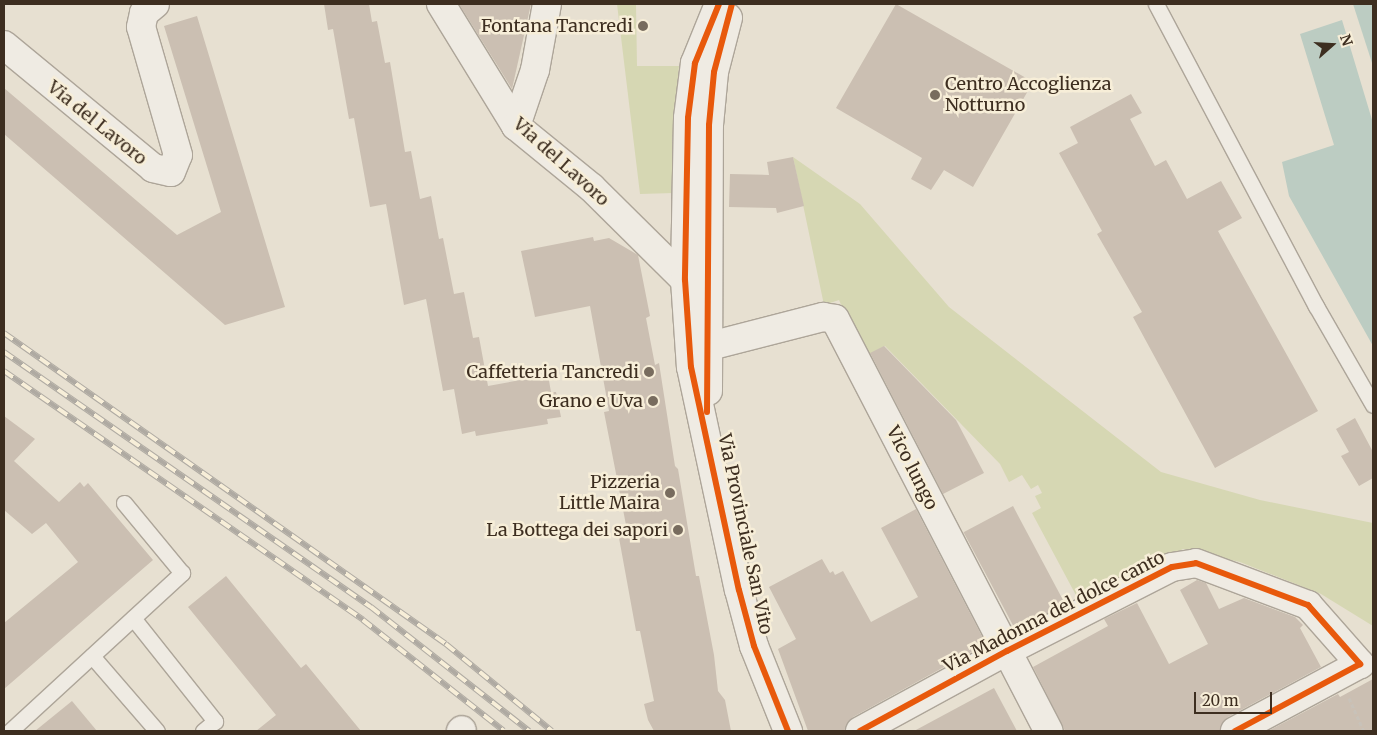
<!DOCTYPE html>
<style>
body{margin:0}
#map{position:relative;width:1377px;height:735px;overflow:hidden;background:#e7e0d1;font-family:Merriweather,serif}
div>[style]{position:absolute}
[style*='--x']{left:calc(var(--x)*1px);top:calc(var(--y)*1px);width:calc(var(--w)*1px);rotate:calc(var(--a)*1deg)}
.green>*{inset:0;background:#d6d7b3}
.water>*{inset:0;background:#bcccc2}
.building>*{inset:0;background:#cbbfb2;transform-origin:0 0}
.path>*{height:3px;margin-top:-1.5px;transform-origin:0;background:repeating-linear-gradient(90deg,#c8c2b9 0 4px,transparent 0 6.5px)}
.roads{filter:drop-shadow(1px 0 #ada599) drop-shadow(-1px 0 #ada599) drop-shadow(0 1px #ada599) drop-shadow(0 -1px #ada599)}
.service>*{height:15px;margin:-7.5px;padding:0 7.5px;transform-origin:7.5px;border-radius:7.5px;background:#efebe3}
.minor>*{height:28px;margin:-14px;padding:0 14px;transform-origin:14px;border-radius:14px;background:#efebe3}
.tertiary>*{height:28px;margin:-14px;padding:0 14px;transform-origin:14px;border-radius:14px;background:#efebe3}
.secondary>*{height:28px;margin:-14px;padding:0 14px;transform-origin:14px;border-radius:14px;background:#efebe3}
.rail>*{height:5.5px;margin-top:-2.75px;transform-origin:0;background:repeating-linear-gradient(90deg,#f7eed8 0 11px,#afaaa2 0 22px);box-sizing:border-box;border-block:1px solid #afaaa2}
.cycleway>*{height:6px;margin:-3px;padding:0 3px;transform-origin:3px;border-radius:3px;background:#e8590c}
.dots>*{width:14px;height:14px;translate:-50% -50%;box-sizing:border-box;border:2px solid #f7eed8;border-radius:50%}
span{translate:-50% -50%;white-space:nowrap;text-align:center;line-height:1.15;-webkit-text-stroke:5px #f7eed8;paint-order:stroke}
.poi-label{font-size:18px;color:#3d2e20}
.right{translate:-100% -50%;text-align:right}
.left{translate:0 -50%;text-align:left}
.street-label{font-size:18px;color:#3d2e20}
.frame{position:absolute;inset:0;border:5px solid #3d2e20;pointer-events:none}
.north{position:absolute;left:1307px;top:20px;width:50px;height:50px;-webkit-text-stroke:4px #f7eed8;paint-order:stroke;rotate:71deg;font-size:14px;font-weight:700;line-height:20px;text-align:center;color:#3d2e20}
.north::after{content:'';display:block;margin:auto;width:18px;height:22px;background:#3d2e20;clip-path:polygon(50% 0,100% 100%,50% 72%,0 100%)}
.scale{position:absolute;left:1194px;top:692px;width:78px;height:22px;box-sizing:border-box;border:2px solid #3d2e20;border-top:0;padding-left:6px;font-size:15px;line-height:18px;white-space:nowrap;color:#3d2e20;-webkit-text-stroke:4px #f7eed8;paint-order:stroke}
</style>
<div id="map">
<div class="green">
<div style="clip-path:polygon(617px 4px,636px 4px,637px 66px,679px 66px,672px 143px,674px 193px,640px 194px)"></div>
<div style="clip-path:polygon(793px 157px,860px 204px,949px 307px,1161px 472px,1260px 500px,1373px 523px,1373px 626px,1321px 594px,1240px 562px,1183px 549px,1078px 599px,1032px 513px,1041px 508px,1035px 496px,1042px 493px,1038px 485px,1031px 489px,1022px 475px,1009px 482px,1000px 464px,885px 346px,864px 357px,839px 300px,824px 305px)"></div>
</div>
<div class="water">
<div style="clip-path:polygon(1353px 4px,1373px 4px,1373px 66px)"></div>
<div style="clip-path:polygon(1342px 20px,1373px 123px,1373px 346px,1289px 196px,1282px 162px,1334px 145px,1300px 34px)"></div>
</div>
<div class="building">
<div style="clip-path:polygon(324px 4px,369px 4px,372px 22px,377px 21px,385px 63px,390px 62px,405px 152px,411px 151px,420px 199px,431px 196px,439px 239px,443px 238px,454px 294px,464px 292px,473px 338px,479px 337px,488px 386px,548px 375px,551px 392px,556px 392px,561px 417px,547px 419px,548px 424px,476px 436px,475px 431px,462px 434px,454px 389px,443px 391px,426px 299px,404px 305px,386px 204px,370px 207px,354px 118px,349px 119px,333px 29px,328px 30px)"></div>
<div style="clip-path:polygon(459px 4px,531px 4px,512px 89px)"></div>
<div style="clip-path:polygon(896px 4px,1033px 82px,973px 187px,944px 170px,931px 190px,911px 179px,922px 158px,836px 108px)"></div>
<div style="clip-path:polygon(197px 16px,285px 307px,225px 325px,4px 134px,4px 88px,177px 235px,221px 212px,164px 26px)"></div>
<div style="clip-path:polygon(1131px 94px,1142px 113px,1130px 119px,1155px 166px,1166px 160px,1187px 199px,1221px 181px,1242px 218px,1218px 231px,1318px 411px,1215px 468px,1133px 317px,1142px 312px,1097px 234px,1102px 231px,1059px 153px,1078px 143px,1070px 127px)"></div>
<div style="clip-path:polygon(793px 157px,804px 206px,777px 213px,776px 208px,729px 207px,730px 174px,769px 175px,767px 162px)"></div>
<div style="clip-path:polygon(593px 237px,594px 241px,609px 238px,638px 255px,650px 316px,646px 318px,655px 365px,659px 363px,675px 466px,678px 469px,696px 576px,699px 576px,714px 655px,718px 691px,725px 700px,731px 731px,654px 731px,648px 720px,644px 704px,654px 701px,640px 631px,636px 631px,617px 527px,626px 525px,604px 412px,609px 411px,590px 306px,535px 317px,521px 251px)"></div>
<div style="clip-path:polygon(884px 346px,956px 420px,984px 473px,943px 494px,870px 353px)"></div>
<div style="clip-path:polygon(4px 416px,35px 439px,14px 461px,59px 502px,80px 482px,84px 487px,88px 483px,153px 560px,4px 689px,4px 623px,78px 562px,46px 523px,32px 534px,4px 510px)"></div>
<div style="clip-path:polygon(1355px 418px,1373px 452px,1373px 478px,1359px 486px,1341px 456px,1349px 452px,1336px 429px)"></div>
<div style="left:1013px;top:506px;width:111px;height:56px;rotate:62deg"></div>
<div style="clip-path:polygon(916px 509px,986px 644px,853px 717px,844px 731px,808px 731px,778px 649px,796px 639px,769px 587px,822px 559px,830px 573px,833px 571px,835px 575px,843px 571px,871px 622px,918px 597px,881px 528px)"></div>
<div style="clip-path:polygon(226px 576px,301px 668px,306px 664px,361px 731px,256px 731px,276px 715px,188px 607px)"></div>
<div style="clip-path:polygon(1197px 580px,1206px 583px,1219px 609px,1244px 598px,1295px 617px,1303px 625px,1300px 628px,1321px 667px,1228px 717px,1219px 731px,1065px 731px,1033px 667px,1108px 626px,1104px 619px,1137px 603px,1169px 664px,1208px 644px,1180px 590px)"></div>
<div style="clip-path:polygon(1373px 679px,1373px 731px,1268px 731px,1338px 694px,1340px 697px)"></div>
<div style="clip-path:polygon(994px 688px,1017px 731px,914px 731px)"></div>
<div style="clip-path:polygon(72px 701px,97px 731px,35px 731px)"></div>
</div>
<div class="path">
<div style="--x:1349;--y:698;--w:36;--a:66"></div>
</div>
<div class="roads">
<div class="service">
<div style="--x:1156;--y:4;--w:342;--a:62.1"></div>
<div style="--x:1316;--y:306;--w:114;--a:60.1"></div>
<div style="--x:133;--y:618;--w:132;--a:51.5"></div>
<div style="--x:215;--y:721;--w:16;--a:140"></div>
<div style="--x:92;--y:656;--w:99;--a:49.1"></div>
<div style="--x:10;--y:731;--w:234;--a:-42.6"></div>
<div style="--x:182;--y:573;--w:91;--a:-129.6"></div>
</div>
<div class="minor">
<div style="--x:4;--y:45;--w:193;--a:39.5"></div>
<div style="--x:153;--y:168;--w:18;--a:13"></div>
<div style="--x:171;--y:172;--w:18;--a:-68"></div>
<div style="--x:178;--y:155;--w:133;--a:-106.1"></div>
<div style="--x:141;--y:27;--w:14;--a:-78"></div>
<div style="--x:144;--y:13;--w:14;--a:-39"></div>
<div style="--x:516;--y:126;--w:59;--a:-71.3"></div>
<div style="--x:535;--y:70;--w:67;--a:-79.7"></div>
<div style="--x:710;--y:346;--w:117;--a:-14.4"></div>
<div style="--x:823;--y:317;--w:12;--a:9"></div>
<div style="--x:835;--y:319;--w:464;--a:62.6"></div>
<div style="--x:461;--y:731;--w:1;--a:-45"></div>
<div style="--x:860;--y:731;--w:167;--a:-28.6"></div>
<div style="--x:1007;--y:651;--w:185;--a:-27"></div>
<div style="--x:1172;--y:567;--w:24;--a:-9"></div>
<div style="--x:1196;--y:563;--w:120;--a:20.6"></div>
<div style="--x:1308;--y:605;--w:79;--a:48.6"></div>
<div style="--x:1360;--y:664;--w:142;--a:151.8"></div>
</div>
<div class="tertiary">
<div style="--x:441;--y:4;--w:143;--a:58.4"></div>
<div style="--x:516;--y:126;--w:98;--a:39.2"></div>
<div style="--x:592;--y:188;--w:131;--a:44.7"></div>
</div>
<div class="secondary">
<div style="--x:719;--y:4;--w:64;--a:112.1"></div>
<div style="--x:695;--y:63;--w:55;--a:97.3"></div>
<div style="--x:688;--y:118;--w:162;--a:91.1"></div>
<div style="--x:685;--y:280;--w:87;--a:86.1"></div>
<div style="--x:691;--y:367;--w:228;--a:77.9"></div>
<div style="--x:739;--y:590;--w:58;--a:75"></div>
<div style="--x:754;--y:646;--w:92;--a:68.2"></div>
<div style="--x:708;--y:391;--w:266;--a:-89.8"></div>
<div style="--x:709;--y:125;--w:53;--a:-84.6"></div>
<div style="--x:714;--y:72;--w:56;--a:-75.5"></div>
</div>
</div>
<div class="rail">
<div style="--x:4;--y:333;--w:540;--a:35.13"></div>
<div style="--x:446;--y:644;--w:137;--a:39.4"></div>
<div style="--x:4;--y:352;--w:447;--a:34.8"></div>
<div style="--x:371;--y:607;--w:201;--a:38.1"></div>
<div style="--x:4;--y:371;--w:437;--a:34.7"></div>
<div style="--x:363;--y:620;--w:179;--a:38.2"></div>
</div>
<div class="cycleway">
<div style="--x:719;--y:4;--w:64;--a:112.1"></div>
<div style="--x:695;--y:63;--w:55;--a:97.3"></div>
<div style="--x:688;--y:118;--w:162;--a:91.1"></div>
<div style="--x:685;--y:280;--w:87;--a:86.1"></div>
<div style="--x:691;--y:367;--w:228;--a:77.9"></div>
<div style="--x:739;--y:590;--w:58;--a:75"></div>
<div style="--x:754;--y:646;--w:92;--a:68.2"></div>
<div style="--x:707;--y:412;--w:287;--a:-89.6"></div>
<div style="--x:709;--y:125;--w:53;--a:-84.6"></div>
<div style="--x:714;--y:72;--w:70;--a:-75.2"></div>
<div style="--x:860;--y:731;--w:167;--a:-28.6"></div>
<div style="--x:1007;--y:651;--w:185;--a:-27"></div>
<div style="--x:1172;--y:567;--w:24;--a:-9"></div>
<div style="--x:1196;--y:563;--w:120;--a:20.6"></div>
<div style="--x:1308;--y:605;--w:79;--a:48.6"></div>
<div style="--x:1360;--y:664;--w:142;--a:151.8"></div>
</div>
<div class="dots">
<div style="left:643px;top:26px;background:#786c5e"></div>
<div style="left:935px;top:95px;background:#786c5e"></div>
<div style="left:649px;top:372px;background:#786c5e"></div>
<div style="left:653px;top:401px;background:#786c5e"></div>
<div style="left:670px;top:493px;background:#786c5e"></div>
<div style="left:678px;top:530px;background:#786c5e"></div>
</div>
<div class="poi-label">
<span class="right" style="left:633px;top:26px">Fontana Tancredi</span>
<span class="left" style="left:945px;top:95px">Centro Accoglienza<br>Notturno</span>
<span class="right" style="left:639px;top:372px">Caffetteria Tancredi</span>
<span class="right" style="left:643px;top:401px">Grano e Uva</span>
<span class="right" style="left:660px;top:493px">Pizzeria<br>Little Maira</span>
<span class="right" style="left:668px;top:530px">La Bottega dei sapori</span>
</div>
<div class="street-label">
<span style="left:97px;top:123px;rotate:39deg">Via del Lavoro</span>
<span style="left:561px;top:162px;rotate:42deg">Via del Lavoro</span>
<span style="left:912px;top:468px;rotate:63deg">Vico lungo</span>
<span style="left:745px;top:534px;rotate:78deg">Via Provinciale San Vito</span>
<span style="left:1054px;top:612px;rotate:-27deg">Via Madonna del dolce canto</span>
</div>
<div class="frame"></div>
<div class="north">N</div>
<div class="scale">20 m</div>
</div>
